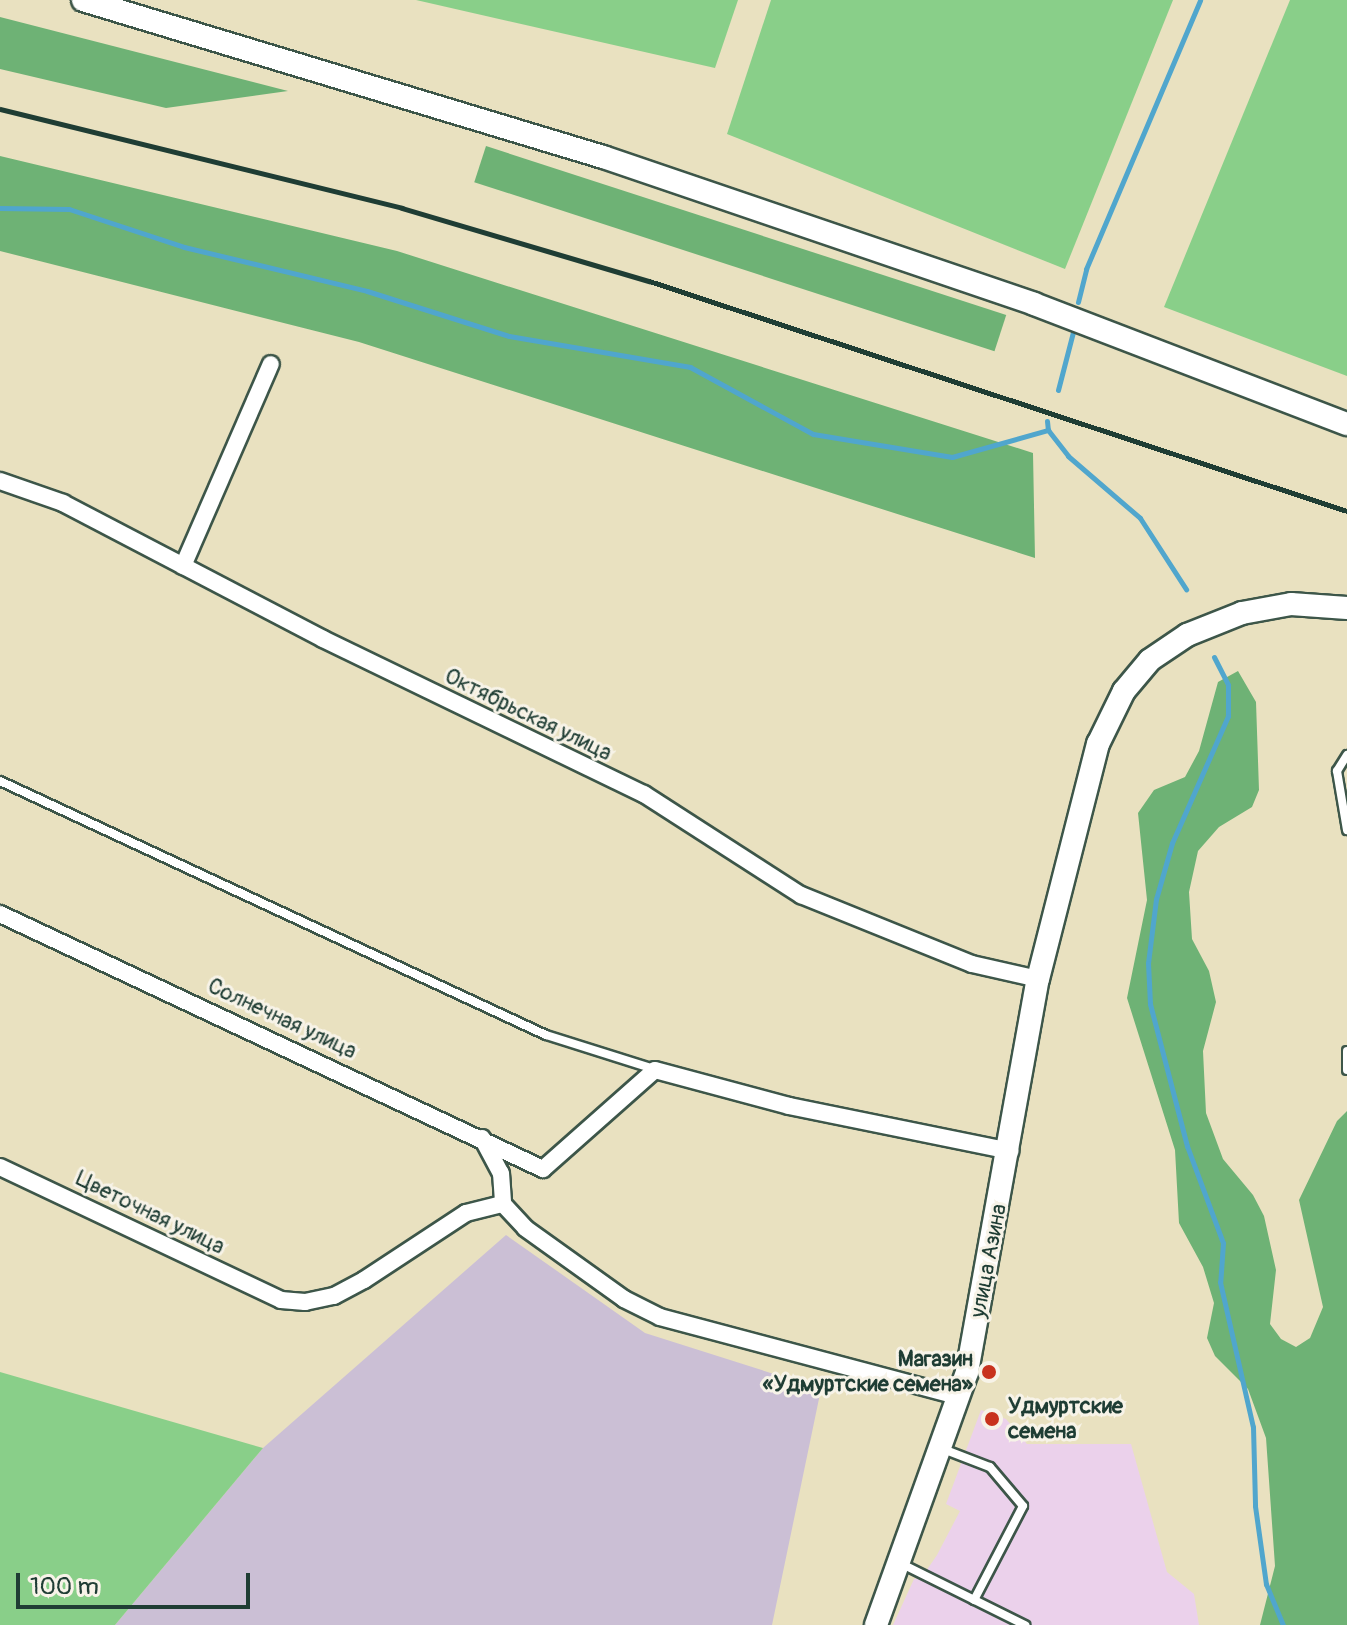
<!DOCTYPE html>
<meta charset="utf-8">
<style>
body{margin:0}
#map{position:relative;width:1347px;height:1625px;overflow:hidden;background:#e9e1c0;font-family:Pangolin,sans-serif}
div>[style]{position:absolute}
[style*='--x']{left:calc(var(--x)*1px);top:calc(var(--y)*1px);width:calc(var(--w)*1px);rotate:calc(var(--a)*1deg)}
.built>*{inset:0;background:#ebd1eb}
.industrial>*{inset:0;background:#cbbfd5}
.green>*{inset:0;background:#89cf89}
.forest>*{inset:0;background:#6eb275;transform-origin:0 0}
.stream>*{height:5px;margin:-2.5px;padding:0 2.5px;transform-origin:2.5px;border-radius:2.5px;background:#50a6cd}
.roads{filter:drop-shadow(2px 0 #3d5649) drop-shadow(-2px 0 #3d5649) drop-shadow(0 2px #3d5649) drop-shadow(0 -2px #3d5649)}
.lane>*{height:8px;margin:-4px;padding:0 4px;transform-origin:4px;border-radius:4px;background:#fff}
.street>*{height:16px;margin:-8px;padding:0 8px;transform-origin:8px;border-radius:8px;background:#fff}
.secondary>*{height:22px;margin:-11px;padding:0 11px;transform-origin:11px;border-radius:11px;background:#fff}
.rail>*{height:5px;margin:-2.5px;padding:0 2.5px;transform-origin:2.5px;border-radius:2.5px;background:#1f3d34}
.dots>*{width:22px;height:22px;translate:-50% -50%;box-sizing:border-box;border:4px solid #f7f3e8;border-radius:50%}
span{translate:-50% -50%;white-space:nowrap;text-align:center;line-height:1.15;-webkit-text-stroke:6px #f7f3e8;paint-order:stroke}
.street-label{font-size:22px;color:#1f3d34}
.poi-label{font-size:22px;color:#1f3d34;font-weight:700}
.right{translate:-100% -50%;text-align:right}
.left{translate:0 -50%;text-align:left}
.scale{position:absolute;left:16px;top:1573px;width:234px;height:36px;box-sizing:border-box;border:4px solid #1f3d34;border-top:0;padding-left:10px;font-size:24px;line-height:28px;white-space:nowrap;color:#1f3d34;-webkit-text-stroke:6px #f7f3e8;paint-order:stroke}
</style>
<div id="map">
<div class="built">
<div style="clip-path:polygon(981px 1410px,1006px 1419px,1027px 1444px,1131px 1444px,1167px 1572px,1194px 1594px,1199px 1625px,893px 1625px,914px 1579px,922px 1577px,937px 1555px,960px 1511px,946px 1504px)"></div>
</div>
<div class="industrial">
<div style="clip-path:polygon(506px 1235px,645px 1333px,821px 1389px,772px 1625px,115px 1625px,263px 1448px)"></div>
</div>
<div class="green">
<div style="clip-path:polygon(416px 0,738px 0,715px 68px)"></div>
<div style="clip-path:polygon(771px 0,1173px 0,1065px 269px,727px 134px)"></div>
<div style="clip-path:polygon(1290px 0,1347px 0,1347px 376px,1164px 307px)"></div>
<div style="clip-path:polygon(0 1372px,263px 1448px,115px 1625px,0 1625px)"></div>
</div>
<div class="forest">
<div style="clip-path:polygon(0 17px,288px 91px,166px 108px,0 69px)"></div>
<div style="left:486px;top:146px;width:547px;height:38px;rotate:18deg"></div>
<div style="clip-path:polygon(0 156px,397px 251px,1033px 453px,1035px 558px,359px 342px,0 251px)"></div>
<div style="clip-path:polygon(1238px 671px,1256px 702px,1259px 790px,1252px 807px,1219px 827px,1198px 851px,1189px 892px,1192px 939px,1209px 971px,1216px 1002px,1203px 1051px,1206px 1113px,1223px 1159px,1253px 1195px,1264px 1216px,1276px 1270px,1270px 1324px,1281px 1339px,1296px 1347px,1310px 1338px,1323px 1307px,1299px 1200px,1337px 1121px,1347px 1111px,1347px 1625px,1260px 1625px,1275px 1566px,1266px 1438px,1248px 1389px,1215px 1356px,1207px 1338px,1214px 1303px,1203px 1267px,1179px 1223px,1175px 1150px,1127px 998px,1147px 900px,1138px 813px,1154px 790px,1185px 777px,1199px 751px,1218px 682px)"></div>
</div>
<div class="stream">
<div style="--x:0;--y:208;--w:69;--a:0.8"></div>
<div style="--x:69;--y:209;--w:121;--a:18.3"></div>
<div style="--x:184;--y:247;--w:188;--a:13.5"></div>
<div style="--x:367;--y:291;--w:149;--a:17.6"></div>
<div style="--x:509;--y:336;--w:184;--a:9.7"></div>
<div style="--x:690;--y:367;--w:140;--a:28.6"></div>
<div style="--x:813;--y:434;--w:141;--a:9.4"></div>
<div style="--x:952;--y:457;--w:100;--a:-15.7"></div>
<div style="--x:1078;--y:302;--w:34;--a:-76"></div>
<div style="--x:1086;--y:269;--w:292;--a:-67"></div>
<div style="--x:1058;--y:390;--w:60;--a:-75.5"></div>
<div style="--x:1047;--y:421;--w:9;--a:84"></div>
<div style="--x:1048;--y:430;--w:33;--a:52"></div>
<div style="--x:1068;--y:456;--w:95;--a:40.7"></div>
<div style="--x:1140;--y:518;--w:85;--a:57.1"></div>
<div style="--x:1214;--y:657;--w:31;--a:63"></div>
<div style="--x:1228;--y:685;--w:31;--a:90"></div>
<div style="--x:1228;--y:716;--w:139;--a:113.8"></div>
<div style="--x:1172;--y:843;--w:58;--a:105.9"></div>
<div style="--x:1156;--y:899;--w:64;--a:97.1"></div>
<div style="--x:1148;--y:963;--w:41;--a:87.2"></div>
<div style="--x:1150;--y:1004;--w:147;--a:75.4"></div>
<div style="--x:1187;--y:1146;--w:103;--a:69.6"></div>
<div style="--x:1223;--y:1243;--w:39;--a:94"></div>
<div style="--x:1220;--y:1282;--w:149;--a:77.2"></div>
<div style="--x:1253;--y:1427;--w:79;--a:88.5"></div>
<div style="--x:1255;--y:1506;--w:79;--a:82"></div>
<div style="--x:1266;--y:1584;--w:44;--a:67.5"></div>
</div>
<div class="roads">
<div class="lane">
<div style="--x:1347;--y:755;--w:19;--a:122"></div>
<div style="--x:1337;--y:771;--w:60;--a:80.4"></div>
<div style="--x:0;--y:781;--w:602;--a:24.95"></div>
<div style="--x:546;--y:1035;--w:113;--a:17.5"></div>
<div style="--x:1347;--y:1051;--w:19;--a:90"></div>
<div style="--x:943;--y:1449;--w:50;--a:21"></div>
<div style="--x:990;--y:1467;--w:51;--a:49.8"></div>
<div style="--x:1023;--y:1506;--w:106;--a:117.5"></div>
<div style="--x:900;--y:1563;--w:140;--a:26.4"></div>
</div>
<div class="street">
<div style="--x:0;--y:481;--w:67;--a:19.2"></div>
<div style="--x:63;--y:503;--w:293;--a:27.6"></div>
<div style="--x:323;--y:639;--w:356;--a:25.8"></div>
<div style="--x:644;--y:794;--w:187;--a:32.8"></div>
<div style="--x:801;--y:895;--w:184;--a:22"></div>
<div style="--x:972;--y:964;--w:68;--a:12.8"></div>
<div style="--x:183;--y:566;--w:220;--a:-66.5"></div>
<div style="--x:0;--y:914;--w:600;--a:25.16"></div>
<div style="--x:543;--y:1169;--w:149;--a:-41.5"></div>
<div style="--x:655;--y:1070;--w:139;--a:15"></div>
<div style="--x:789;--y:1106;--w:226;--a:11.5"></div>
<div style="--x:482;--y:1138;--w:40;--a:62"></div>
<div style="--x:501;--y:1173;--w:31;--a:86"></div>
<div style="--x:503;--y:1204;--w:33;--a:47"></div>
<div style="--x:525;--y:1228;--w:122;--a:35.6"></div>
<div style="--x:624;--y:1299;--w:40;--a:26.6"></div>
<div style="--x:660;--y:1317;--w:310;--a:14.9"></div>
<div style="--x:0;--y:1167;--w:311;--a:25.3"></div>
<div style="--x:281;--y:1300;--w:24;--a:5"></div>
<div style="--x:305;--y:1302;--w:30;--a:-12"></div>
<div style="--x:334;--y:1296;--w:34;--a:-28"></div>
<div style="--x:364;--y:1280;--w:122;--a:-33.3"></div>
<div style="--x:466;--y:1213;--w:38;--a:-14"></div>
</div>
<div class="secondary">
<div style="--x:83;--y:0;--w:543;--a:16.8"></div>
<div style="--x:603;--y:157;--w:455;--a:18.8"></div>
<div style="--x:1034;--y:304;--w:335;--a:21"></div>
<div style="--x:876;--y:1625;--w:269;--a:-70.2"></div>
<div style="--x:967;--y:1372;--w:399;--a:-79.8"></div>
<div style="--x:1038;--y:979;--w:243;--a:-75.7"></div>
<div style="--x:1098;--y:744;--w:59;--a:-63.9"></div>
<div style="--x:1124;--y:691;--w:40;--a:-50"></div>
<div style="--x:1150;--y:660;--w:45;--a:-34"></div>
<div style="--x:1187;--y:635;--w:59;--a:-21.8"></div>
<div style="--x:1242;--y:613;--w:50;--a:-10.4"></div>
<div style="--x:1291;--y:604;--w:56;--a:4.1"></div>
</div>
</div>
<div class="rail">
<div style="--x:0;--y:109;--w:414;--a:13.8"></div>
<div style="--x:402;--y:208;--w:258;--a:16.5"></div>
<div style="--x:649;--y:281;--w:735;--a:18.24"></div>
</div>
<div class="dots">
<div style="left:989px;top:1372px;background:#c8321e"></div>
<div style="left:992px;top:1419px;background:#c8321e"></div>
</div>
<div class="street-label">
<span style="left:528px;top:715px;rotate:26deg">Октябрьская улица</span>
<span style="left:282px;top:1019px;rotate:25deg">Солнечная улица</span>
<span style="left:150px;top:1213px;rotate:26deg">Цветочная улица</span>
<span style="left:989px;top:1261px;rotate:-79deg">улица Азина</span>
</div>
<div class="poi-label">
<span class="right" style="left:973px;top:1372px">Магазин<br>«Удмуртские семена»</span>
<span class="left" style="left:1008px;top:1419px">Удмуртские<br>семена</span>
</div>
<div class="scale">100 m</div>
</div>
